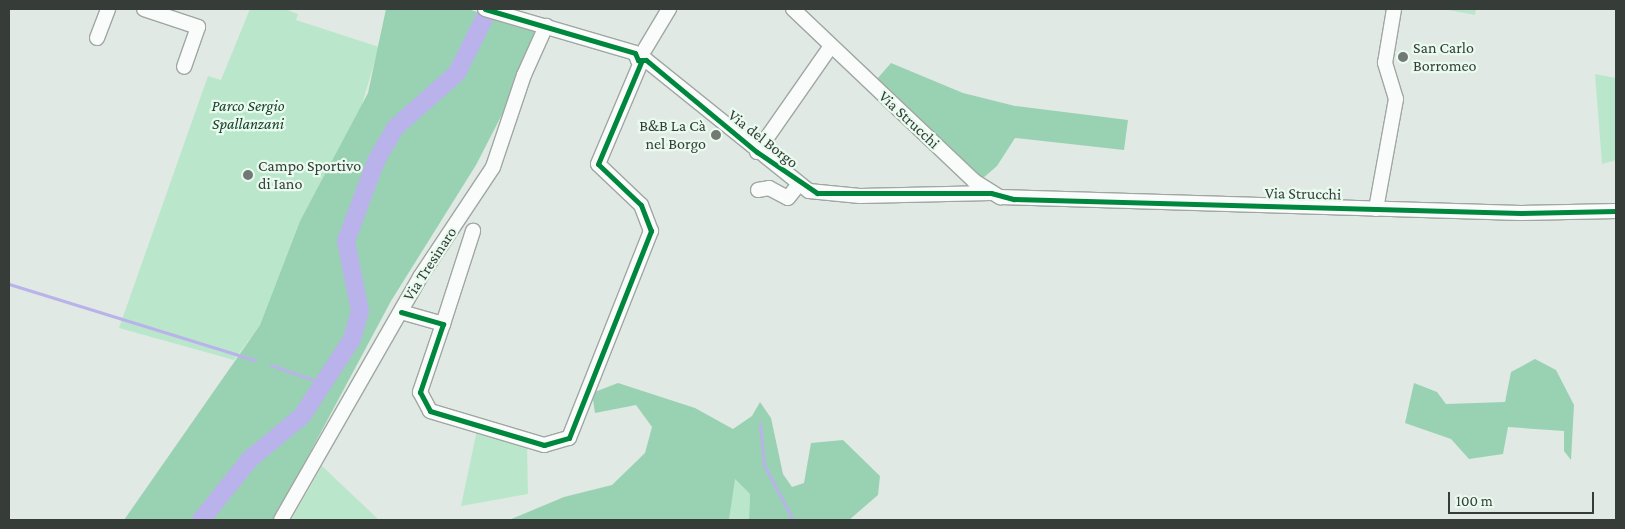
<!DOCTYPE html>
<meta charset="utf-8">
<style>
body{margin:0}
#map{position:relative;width:1625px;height:529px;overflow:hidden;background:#e0e9e3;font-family:"Crimson Pro",serif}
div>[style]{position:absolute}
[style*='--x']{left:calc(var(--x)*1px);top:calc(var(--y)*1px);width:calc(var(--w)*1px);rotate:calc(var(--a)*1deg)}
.green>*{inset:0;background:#bae7cc}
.forest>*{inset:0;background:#99d2b3}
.stream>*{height:3px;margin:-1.5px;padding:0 1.5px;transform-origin:1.5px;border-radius:1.5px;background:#bab2ea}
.river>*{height:18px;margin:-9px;padding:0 9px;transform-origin:9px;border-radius:9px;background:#bab2ea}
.roads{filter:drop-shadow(1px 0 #a0a7a2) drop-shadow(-1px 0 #a0a7a2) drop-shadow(0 1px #a0a7a2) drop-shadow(0 -1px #a0a7a2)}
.minor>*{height:14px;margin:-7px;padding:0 7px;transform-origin:7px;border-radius:7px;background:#fafcfb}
.cycleway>*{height:5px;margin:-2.5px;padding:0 2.5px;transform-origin:2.5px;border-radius:2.5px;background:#00873e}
.dots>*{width:14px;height:14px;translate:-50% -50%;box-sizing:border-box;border:2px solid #e9fbef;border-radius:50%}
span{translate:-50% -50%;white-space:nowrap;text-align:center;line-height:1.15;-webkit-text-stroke:4.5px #e9fbef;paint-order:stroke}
.poi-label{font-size:16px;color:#363d39}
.left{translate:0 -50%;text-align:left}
.right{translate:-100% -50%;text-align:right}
.park-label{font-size:16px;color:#18402b;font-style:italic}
.street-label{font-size:16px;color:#363d39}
.frame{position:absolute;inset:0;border:10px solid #363d39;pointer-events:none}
.scale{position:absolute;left:1448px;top:492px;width:146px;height:22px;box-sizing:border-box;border:2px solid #363d39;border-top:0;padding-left:6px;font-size:15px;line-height:18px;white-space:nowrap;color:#363d39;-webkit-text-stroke:4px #e9fbef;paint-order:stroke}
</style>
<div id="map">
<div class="green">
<div style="clip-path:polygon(250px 9px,285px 9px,298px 14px,296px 20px,379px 47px,360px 111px,300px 221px,260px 325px,234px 360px,119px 328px,208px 76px,221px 80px)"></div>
<div style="clip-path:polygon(1443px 9px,1476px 9px,1475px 15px)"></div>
<div style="clip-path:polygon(1595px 74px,1616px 78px,1616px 160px,1602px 164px)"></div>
<div style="clip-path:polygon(477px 430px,527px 446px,528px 494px,461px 506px)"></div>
<div style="clip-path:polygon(322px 466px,379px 520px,291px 520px)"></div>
<div style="clip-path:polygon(734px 478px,750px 494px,749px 520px,729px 520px)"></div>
</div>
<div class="forest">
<div style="clip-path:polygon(386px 9px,468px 9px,537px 31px,512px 95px,476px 165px,391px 301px,274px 520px,124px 520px,260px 325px,300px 221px,368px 93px)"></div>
<div style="clip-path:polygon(891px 63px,963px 93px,1015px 106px,1128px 120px,1124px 150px,1015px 138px,997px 166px,982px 179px,877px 79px)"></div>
<div style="clip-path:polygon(1535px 359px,1556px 370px,1574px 405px,1571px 460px,1564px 451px,1564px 431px,1508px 427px,1503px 454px,1469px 459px,1451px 439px,1405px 423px,1414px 383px,1437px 392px,1446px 404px,1505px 402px,1511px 372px)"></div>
<div style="clip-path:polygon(618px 383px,695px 408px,733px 429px,752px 416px,760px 402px,771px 418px,783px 474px,792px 487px,804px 483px,811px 443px,843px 440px,880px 476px,878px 495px,849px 520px,749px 520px,750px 494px,735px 479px,729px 520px,509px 520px,564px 497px,612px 485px,645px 453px,652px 427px,636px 405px,595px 413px,592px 393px)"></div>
</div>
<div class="stream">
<div style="--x:9;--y:284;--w:257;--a:17.2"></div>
<div style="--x:271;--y:365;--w:57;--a:19.4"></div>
<div style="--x:760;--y:424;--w:41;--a:84.4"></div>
<div style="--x:764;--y:465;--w:62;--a:62.2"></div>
</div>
<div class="river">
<div style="--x:201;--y:520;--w:78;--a:-51.2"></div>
<div style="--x:250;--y:459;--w:67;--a:-39.6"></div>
<div style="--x:302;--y:416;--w:92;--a:-57"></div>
<div style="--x:352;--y:339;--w:29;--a:-74"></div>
<div style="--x:360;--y:311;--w:71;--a:-101.3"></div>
<div style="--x:346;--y:241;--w:85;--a:-69.4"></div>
<div style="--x:376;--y:161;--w:39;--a:-60"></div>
<div style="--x:396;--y:127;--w:81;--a:-41.5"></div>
<div style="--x:457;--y:73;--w:72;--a:-63.4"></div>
</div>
<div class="roads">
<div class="minor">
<div style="--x:144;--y:9;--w:57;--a:18.4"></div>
<div style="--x:198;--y:27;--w:42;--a:109.3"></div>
<div style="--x:485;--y:9;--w:156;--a:16.3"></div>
<div style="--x:635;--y:53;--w:8;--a:67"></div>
<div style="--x:638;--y:60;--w:8;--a:0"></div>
<div style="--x:646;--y:60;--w:209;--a:38.8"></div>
<div style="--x:809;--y:191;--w:51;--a:5.6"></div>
<div style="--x:860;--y:196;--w:131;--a:-1.3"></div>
<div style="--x:793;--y:9;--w:250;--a:43.5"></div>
<div style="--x:974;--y:181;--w:31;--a:32"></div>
<div style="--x:1000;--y:197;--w:521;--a:1.76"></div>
<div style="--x:1521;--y:213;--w:95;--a:-1.2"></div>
<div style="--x:97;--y:38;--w:31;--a:-69"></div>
<div style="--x:645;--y:49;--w:47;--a:-59"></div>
<div style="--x:757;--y:152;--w:129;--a:-55.1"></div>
<div style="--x:758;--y:190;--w:11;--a:-10"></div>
<div style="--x:769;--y:188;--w:21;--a:28"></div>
<div style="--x:788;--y:198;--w:18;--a:-52"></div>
<div style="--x:1376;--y:209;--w:112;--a:-79.7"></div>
<div style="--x:1396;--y:99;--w:38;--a:-107"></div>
<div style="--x:1385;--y:63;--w:55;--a:-80.5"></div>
<div style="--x:401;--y:312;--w:44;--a:15.9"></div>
<div style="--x:443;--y:324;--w:72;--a:108.7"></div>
<div style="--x:420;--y:392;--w:21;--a:62"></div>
<div style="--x:430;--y:411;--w:119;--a:16.6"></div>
<div style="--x:544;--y:445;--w:26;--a:-16"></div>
<div style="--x:569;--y:438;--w:223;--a:-68.4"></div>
<div style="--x:651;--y:231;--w:28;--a:-111"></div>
<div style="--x:641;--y:205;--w:59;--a:-136.4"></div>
<div style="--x:598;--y:164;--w:111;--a:-67.1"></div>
<div style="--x:443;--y:324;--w:98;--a:-72.1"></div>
<div style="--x:281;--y:520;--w:280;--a:-60.2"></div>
<div style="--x:420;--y:277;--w:132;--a:-56.4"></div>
<div style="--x:493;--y:167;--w:97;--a:-71.4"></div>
<div style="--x:524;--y:75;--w:54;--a:-65.8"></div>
</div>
</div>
<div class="cycleway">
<div style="--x:485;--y:9;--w:156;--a:16.3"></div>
<div style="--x:635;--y:53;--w:8;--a:67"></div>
<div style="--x:638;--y:60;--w:8;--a:0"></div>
<div style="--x:646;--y:60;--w:144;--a:39.7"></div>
<div style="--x:757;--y:152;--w:73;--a:34.3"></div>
<div style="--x:817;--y:193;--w:174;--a:0"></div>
<div style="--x:991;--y:193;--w:24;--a:15"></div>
<div style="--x:1014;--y:199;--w:507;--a:1.58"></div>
<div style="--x:1521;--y:213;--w:95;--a:-1.2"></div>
<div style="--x:401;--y:312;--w:44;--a:15.9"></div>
<div style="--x:443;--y:324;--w:72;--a:108.7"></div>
<div style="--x:420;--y:392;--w:21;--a:62"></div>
<div style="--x:430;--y:411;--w:119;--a:16.6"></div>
<div style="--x:544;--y:445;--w:26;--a:-16"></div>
<div style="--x:569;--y:438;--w:223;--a:-68.4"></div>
<div style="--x:651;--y:231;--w:28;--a:-111"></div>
<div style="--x:641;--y:205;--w:59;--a:-136.4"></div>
<div style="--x:598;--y:164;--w:111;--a:-67.1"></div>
</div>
<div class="dots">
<div style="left:1403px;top:57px;background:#727974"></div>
<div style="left:716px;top:135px;background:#727974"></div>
<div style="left:248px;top:175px;background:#727974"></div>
</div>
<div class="poi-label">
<span class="left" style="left:1413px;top:57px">San Carlo<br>Borromeo</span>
<span class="right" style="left:706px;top:135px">B&amp;B La Cà<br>nel Borgo</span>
<span class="left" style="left:258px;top:175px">Campo Sportivo<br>di Iano</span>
</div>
<div class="park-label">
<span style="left:248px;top:115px">Parco Sergio<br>Spallanzani</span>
</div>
<div class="street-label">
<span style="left:909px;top:120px;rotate:43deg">Via Strucchi</span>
<span style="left:763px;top:139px;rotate:38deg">Via del Borgo</span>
<span style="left:1303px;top:194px;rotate:1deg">Via Strucchi</span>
<span style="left:430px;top:264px;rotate:-57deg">Via Tresinaro</span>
</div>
<div class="frame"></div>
<div class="scale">100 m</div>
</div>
